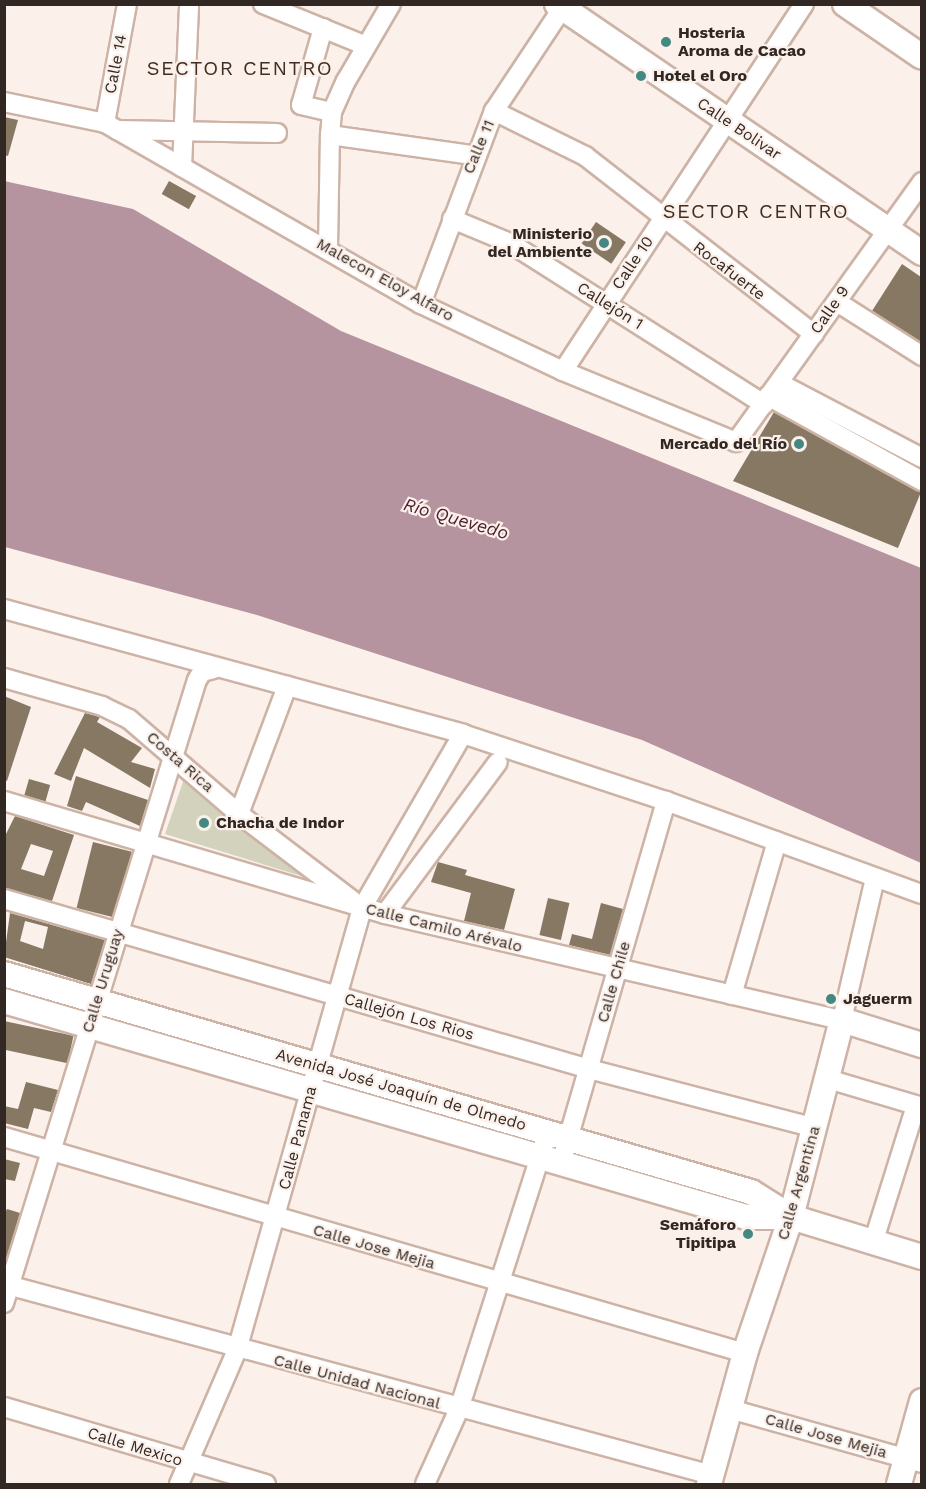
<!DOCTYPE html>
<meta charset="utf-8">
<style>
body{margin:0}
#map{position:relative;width:926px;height:1489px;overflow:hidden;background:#fbf0ea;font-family:"Work Sans",sans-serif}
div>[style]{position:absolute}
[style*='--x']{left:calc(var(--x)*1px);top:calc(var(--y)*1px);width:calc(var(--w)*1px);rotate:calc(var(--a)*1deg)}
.green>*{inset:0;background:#d3d3bd}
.water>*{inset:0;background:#b5949f}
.building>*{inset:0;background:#867863;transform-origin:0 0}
.roads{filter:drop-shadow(2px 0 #cdb3a5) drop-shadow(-2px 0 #cdb3a5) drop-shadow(0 2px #cdb3a5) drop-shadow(0 -2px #cdb3a5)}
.minor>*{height:18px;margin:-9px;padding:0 9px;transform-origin:9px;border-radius:9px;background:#fff}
.major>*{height:24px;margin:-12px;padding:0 12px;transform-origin:12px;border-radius:12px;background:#fff}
.dots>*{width:16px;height:16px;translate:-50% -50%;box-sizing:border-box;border:3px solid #fbf0ea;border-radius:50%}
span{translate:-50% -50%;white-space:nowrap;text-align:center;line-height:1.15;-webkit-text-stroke:4.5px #fbf0ea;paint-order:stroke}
.poi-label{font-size:16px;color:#322823;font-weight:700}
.left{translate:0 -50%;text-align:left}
.right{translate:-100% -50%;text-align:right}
.street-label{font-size:16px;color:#322823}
.water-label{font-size:18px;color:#4c1e30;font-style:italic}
.quarter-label{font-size:20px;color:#412d21;letter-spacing:1.5px}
.frame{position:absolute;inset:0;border:6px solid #322823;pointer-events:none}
</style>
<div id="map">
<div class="green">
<div style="clip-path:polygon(189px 778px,301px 876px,165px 834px,184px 779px)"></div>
</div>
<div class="water">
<div style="clip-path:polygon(4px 181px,133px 209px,341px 331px,921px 568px,921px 863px,642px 740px,257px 615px,5px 547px)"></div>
</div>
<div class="building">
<div style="clip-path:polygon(4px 117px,18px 120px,8px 156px,4px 155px)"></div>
<div style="left:169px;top:181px;width:31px;height:15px;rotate:29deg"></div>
<div style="left:596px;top:222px;width:36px;height:26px;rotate:34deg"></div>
<div style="clip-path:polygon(902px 264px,921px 277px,921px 342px,872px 311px)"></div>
<div style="clip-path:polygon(774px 412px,921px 492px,898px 548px,733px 481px)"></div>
<div style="clip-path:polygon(4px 696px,31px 707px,7px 781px,4px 780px)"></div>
<div style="clip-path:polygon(85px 713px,100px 717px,97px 722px,142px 748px,131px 762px,155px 769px,150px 788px,84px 748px,71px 781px,54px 774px)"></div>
<div style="clip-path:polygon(76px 776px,148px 800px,140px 826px,86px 802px,82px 811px,67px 806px)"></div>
<div style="left:29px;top:779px;width:22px;height:17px;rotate:16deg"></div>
<div style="clip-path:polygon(evenodd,15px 816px,74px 835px,52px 901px,4px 888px,4px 838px,15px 816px,31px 844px,53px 851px,44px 876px,21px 869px,31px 844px)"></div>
<div style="left:93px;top:842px;width:40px;height:68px;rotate:14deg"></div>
<div style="clip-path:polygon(438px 862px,467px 870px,465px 875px,515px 889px,504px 930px,464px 921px,471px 893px,431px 882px)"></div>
<div style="left:548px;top:898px;width:22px;height:38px;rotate:13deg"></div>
<div style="clip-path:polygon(601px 903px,623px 909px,610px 955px,569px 945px,572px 934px,592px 939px)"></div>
<div style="clip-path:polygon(evenodd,10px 913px,105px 940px,91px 984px,4px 957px,10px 913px,25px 921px,48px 927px,43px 949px,20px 941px,25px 921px)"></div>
<div style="left:4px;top:1021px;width:71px;height:28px;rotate:12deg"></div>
<div style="clip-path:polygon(26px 1082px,58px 1090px,51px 1112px,34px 1108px,28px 1129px,4px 1123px,4px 1106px,18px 1109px)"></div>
<div style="clip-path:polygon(4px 1159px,20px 1163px,15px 1181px,4px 1179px)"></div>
<div style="clip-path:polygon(7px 1209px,20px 1213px,6px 1260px,4px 1215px)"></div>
</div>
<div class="roads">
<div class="minor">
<div style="--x:263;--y:4;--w:109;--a:22.1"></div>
<div style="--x:323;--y:28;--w:80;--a:105.9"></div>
<div style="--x:301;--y:105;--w:32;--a:13"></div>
<div style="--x:4;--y:102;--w:103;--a:11.7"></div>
<div style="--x:105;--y:123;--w:364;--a:29.8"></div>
<div style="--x:421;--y:304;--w:157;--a:25.3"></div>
<div style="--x:563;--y:371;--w:187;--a:22.3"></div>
<div style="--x:736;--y:442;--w:320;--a:-54.4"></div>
<div style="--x:494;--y:111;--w:102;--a:26.3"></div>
<div style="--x:585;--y:156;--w:290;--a:37.9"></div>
<div style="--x:105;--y:123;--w:121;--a:-79.5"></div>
<div style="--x:117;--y:130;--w:160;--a:1.1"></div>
<div style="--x:330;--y:135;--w:23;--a:-85"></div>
<div style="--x:332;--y:112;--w:34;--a:-66"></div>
<div style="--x:346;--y:81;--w:89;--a:-59.7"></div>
<div style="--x:182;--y:167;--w:163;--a:-87.5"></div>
<div style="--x:452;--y:219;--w:63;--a:22.5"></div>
<div style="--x:510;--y:243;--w:301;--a:32.4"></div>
<div style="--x:328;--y:248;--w:113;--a:-89"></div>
<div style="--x:330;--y:135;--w:144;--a:8"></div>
<div style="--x:837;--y:302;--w:101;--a:32.4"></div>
<div style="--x:421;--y:304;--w:206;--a:-69.3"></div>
<div style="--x:494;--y:111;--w:128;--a:-56.4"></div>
<div style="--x:563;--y:371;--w:439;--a:-56.7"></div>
<div style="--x:779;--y:383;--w:161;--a:27.7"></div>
<div style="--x:768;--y:396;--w:176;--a:28.9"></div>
<div style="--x:4;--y:609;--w:476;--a:15.2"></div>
<div style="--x:463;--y:734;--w:214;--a:18.3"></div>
<div style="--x:666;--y:801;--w:272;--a:20"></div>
<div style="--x:4;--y:678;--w:102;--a:15.9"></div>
<div style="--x:102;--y:706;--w:30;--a:26"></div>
<div style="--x:129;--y:719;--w:145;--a:40.8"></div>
<div style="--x:239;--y:814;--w:143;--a:37.3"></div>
<div style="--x:4;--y:801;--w:397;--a:16.5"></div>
<div style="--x:385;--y:914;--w:469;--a:13.1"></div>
<div style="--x:842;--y:1020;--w:146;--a:-76.9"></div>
<div style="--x:239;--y:814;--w:137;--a:-69.4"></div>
<div style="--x:4;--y:899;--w:609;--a:16.2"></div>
<div style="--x:589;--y:1069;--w:234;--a:14.6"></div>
<div style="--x:385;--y:914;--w:189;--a:-53.4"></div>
<div style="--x:732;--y:995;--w:160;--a:-73.7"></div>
<div style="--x:828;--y:1079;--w:98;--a:16.6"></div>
<div style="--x:4;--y:1137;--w:772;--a:16.25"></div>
<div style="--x:561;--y:1163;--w:377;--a:-73.8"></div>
<div style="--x:873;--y:1243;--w:144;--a:-72.6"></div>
<div style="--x:4;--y:1284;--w:733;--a:15.1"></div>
<div style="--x:4;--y:1303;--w:652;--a:-72.79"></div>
<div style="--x:197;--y:680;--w:9;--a:-58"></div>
<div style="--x:202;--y:672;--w:12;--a:-14"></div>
<div style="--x:4;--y:1407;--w:273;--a:16.4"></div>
<div style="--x:730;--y:1409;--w:199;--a:15.7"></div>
<div style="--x:179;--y:1484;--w:146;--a:-66.6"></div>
<div style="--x:237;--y:1350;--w:459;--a:-74.2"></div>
<div style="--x:362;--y:908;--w:201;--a:-59.9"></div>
<div style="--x:425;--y:1484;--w:82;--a:-65.6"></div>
<div style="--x:459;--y:1409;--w:292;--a:-72.2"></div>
</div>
<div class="major">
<div style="--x:557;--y:4;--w:442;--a:34.3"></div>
<div style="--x:845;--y:4;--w:93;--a:34.5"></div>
<div style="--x:4;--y:974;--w:778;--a:16.27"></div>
<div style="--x:751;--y:1192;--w:47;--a:32"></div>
<div style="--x:791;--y:1217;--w:137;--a:17"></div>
<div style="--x:4;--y:1001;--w:773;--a:16.23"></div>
<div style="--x:746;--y:1217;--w:45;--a:0"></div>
<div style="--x:709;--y:1484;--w:136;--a:-74.6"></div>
<div style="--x:745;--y:1353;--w:144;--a:-71.3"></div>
<div style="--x:791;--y:1217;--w:203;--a:-75.5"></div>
<div style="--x:842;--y:1020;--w:84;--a:17.4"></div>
<div style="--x:899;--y:1484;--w:86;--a:-74.5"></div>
</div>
</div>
<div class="dots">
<div style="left:666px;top:42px;background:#438981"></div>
<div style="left:641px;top:76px;background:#438981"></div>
<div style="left:604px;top:243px;background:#438981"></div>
<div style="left:799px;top:444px;background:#438981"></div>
<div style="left:204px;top:823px;background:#438981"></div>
<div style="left:831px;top:999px;background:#438981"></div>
<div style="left:748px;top:1234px;background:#438981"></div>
</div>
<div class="poi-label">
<span class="left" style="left:678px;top:42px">Hosteria<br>Aroma de Cacao</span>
<span class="left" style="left:653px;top:76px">Hotel el Oro</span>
<span class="right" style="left:592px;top:243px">Ministerio<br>del Ambiente</span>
<span class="right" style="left:787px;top:444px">Mercado del Río</span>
<span class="left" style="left:216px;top:823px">Chacha de Indor</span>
<span class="left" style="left:843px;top:999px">Jaguerm</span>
<span class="right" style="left:736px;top:1234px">Semáforo<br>Tipitipa</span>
</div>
<div class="street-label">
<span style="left:116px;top:64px;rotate:-79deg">Calle 14</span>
<span style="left:739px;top:129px;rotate:34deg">Calle Bolivar</span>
<span style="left:479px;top:147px;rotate:-67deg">Calle 11</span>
<span style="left:633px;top:263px;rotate:-56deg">Calle 10</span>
<span style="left:729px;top:271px;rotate:37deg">Rocafuerte</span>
<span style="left:385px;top:280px;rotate:29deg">Malecon Eloy Alfaro</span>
<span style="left:610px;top:306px;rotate:32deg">Callejón 1</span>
<span style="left:830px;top:310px;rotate:-55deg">Calle 9</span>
<span style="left:180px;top:762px;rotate:41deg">Costa Rica</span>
<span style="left:444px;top:928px;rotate:14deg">Calle Camilo Arévalo</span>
<span style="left:103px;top:981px;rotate:-73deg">Calle Uruguay</span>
<span style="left:614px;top:982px;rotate:-74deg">Calle Chile</span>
<span style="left:409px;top:1017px;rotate:16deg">Callejón Los Rios</span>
<span style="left:401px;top:1090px;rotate:16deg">Avenida José Joaquín de Olmedo</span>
<span style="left:298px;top:1138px;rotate:-75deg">Calle Panama</span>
<span style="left:799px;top:1183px;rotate:-74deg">Calle Argentina</span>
<span style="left:374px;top:1247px;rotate:16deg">Calle Jose Mejia</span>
<span style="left:357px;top:1382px;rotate:15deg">Calle Unidad Nacional</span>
<span style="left:826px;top:1436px;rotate:16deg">Calle Jose Mejia</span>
<span style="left:135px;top:1447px;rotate:17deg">Calle Mexico</span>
</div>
<div class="water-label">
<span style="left:456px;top:519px;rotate:16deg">Río Quevedo</span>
</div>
<div class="quarter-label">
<span style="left:240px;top:68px">SECTOR CENTRO</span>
<span style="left:756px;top:211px">SECTOR CENTRO</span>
</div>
<div class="frame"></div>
</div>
